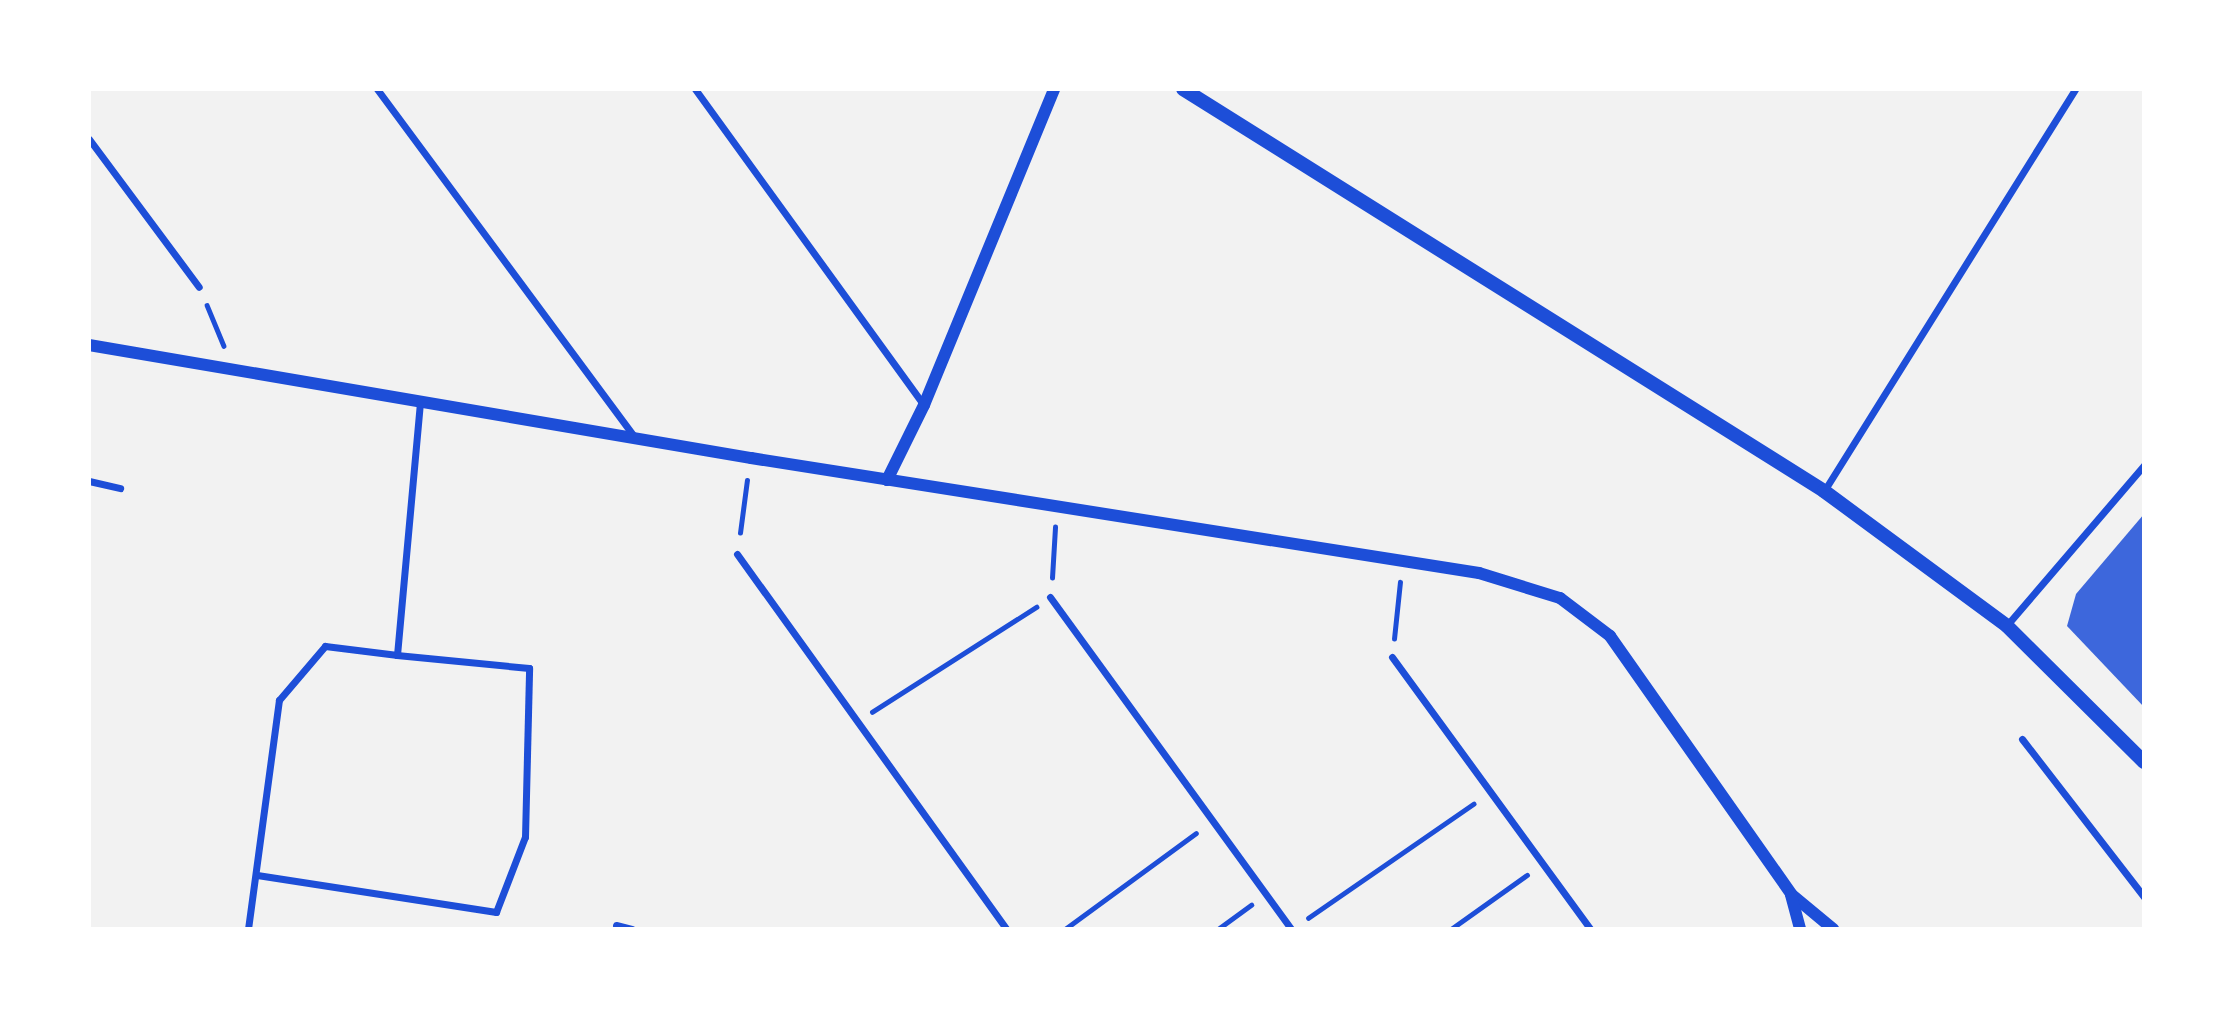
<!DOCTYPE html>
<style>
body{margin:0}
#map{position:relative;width:2233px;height:1018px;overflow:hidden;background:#f2f2f2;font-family:Lato,sans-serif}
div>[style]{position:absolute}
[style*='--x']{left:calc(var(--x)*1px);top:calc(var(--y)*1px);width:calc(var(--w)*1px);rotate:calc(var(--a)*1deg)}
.building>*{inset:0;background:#3d67dc}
.path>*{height:4.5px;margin:-2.25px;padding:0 2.25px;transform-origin:2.25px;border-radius:2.25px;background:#1d4ed8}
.minor>*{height:7px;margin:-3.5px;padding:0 3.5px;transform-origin:3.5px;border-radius:3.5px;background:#1d4ed8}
.tertiary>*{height:12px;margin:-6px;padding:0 6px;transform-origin:6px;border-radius:6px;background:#1d4ed8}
.secondary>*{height:14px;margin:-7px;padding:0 7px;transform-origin:7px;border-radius:7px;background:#1d4ed8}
span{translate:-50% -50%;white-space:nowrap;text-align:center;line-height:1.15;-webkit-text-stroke:6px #fff;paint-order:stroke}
.frame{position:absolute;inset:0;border:91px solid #fff;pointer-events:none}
</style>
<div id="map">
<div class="building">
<div style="clip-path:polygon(2144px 514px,2144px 707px,2067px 626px,2076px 594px)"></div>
</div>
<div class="path">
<div style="--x:207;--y:305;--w:44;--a:67.5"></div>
<div style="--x:740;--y:533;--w:53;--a:-82.5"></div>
<div style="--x:1052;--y:578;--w:51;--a:-86.6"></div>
<div style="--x:1394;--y:639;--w:57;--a:-84"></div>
<div style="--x:872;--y:712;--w:195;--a:-32.6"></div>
<div style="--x:1308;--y:918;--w:201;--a:-34.6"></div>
<div style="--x:1065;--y:929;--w:162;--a:-36.2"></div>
<div style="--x:1218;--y:929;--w:41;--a:-36"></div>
<div style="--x:1451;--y:929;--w:93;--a:-35.4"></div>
</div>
<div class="minor">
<div style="--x:377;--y:89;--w:434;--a:53.5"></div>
<div style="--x:695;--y:89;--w:390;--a:54.1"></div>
<div style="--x:89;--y:139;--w:184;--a:53.4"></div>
<div style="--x:89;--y:481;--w:32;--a:13"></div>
<div style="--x:1824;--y:491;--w:474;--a:-58"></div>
<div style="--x:737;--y:554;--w:462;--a:54.3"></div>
<div style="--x:1050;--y:597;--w:410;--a:54"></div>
<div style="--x:2007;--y:625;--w:211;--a:-49.4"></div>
<div style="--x:1392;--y:657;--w:336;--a:53.9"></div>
<div style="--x:2022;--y:739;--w:200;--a:52.3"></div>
<div style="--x:257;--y:875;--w:242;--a:8.8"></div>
<div style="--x:496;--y:912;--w:80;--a:-68.9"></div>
<div style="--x:525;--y:837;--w:169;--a:-88.6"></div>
<div style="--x:529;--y:668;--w:133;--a:-174.4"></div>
<div style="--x:616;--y:925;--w:16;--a:14"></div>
<div style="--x:248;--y:929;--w:231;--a:-82.3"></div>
<div style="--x:279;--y:700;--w:71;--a:-49.6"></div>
<div style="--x:325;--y:646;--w:73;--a:7.1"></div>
<div style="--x:397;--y:655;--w:253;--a:-84.8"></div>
</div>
<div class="tertiary">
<div style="--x:89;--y:345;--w:672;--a:9.69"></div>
<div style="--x:751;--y:458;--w:737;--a:8.98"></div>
<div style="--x:1479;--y:573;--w:85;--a:17.2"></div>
<div style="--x:1560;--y:598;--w:63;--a:37.2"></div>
<div style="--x:1610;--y:636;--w:315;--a:54.9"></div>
<div style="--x:1791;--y:894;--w:55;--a:39.8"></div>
<div style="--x:887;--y:480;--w:84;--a:-63.7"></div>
<div style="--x:924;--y:405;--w:342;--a:-67.6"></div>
<div style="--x:1791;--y:895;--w:35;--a:75"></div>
</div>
<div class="secondary">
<div style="--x:1183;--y:89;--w:757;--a:32.09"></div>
<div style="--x:1824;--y:491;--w:227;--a:36.4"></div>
<div style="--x:2007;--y:626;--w:193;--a:44.8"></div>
</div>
<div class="frame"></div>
</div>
